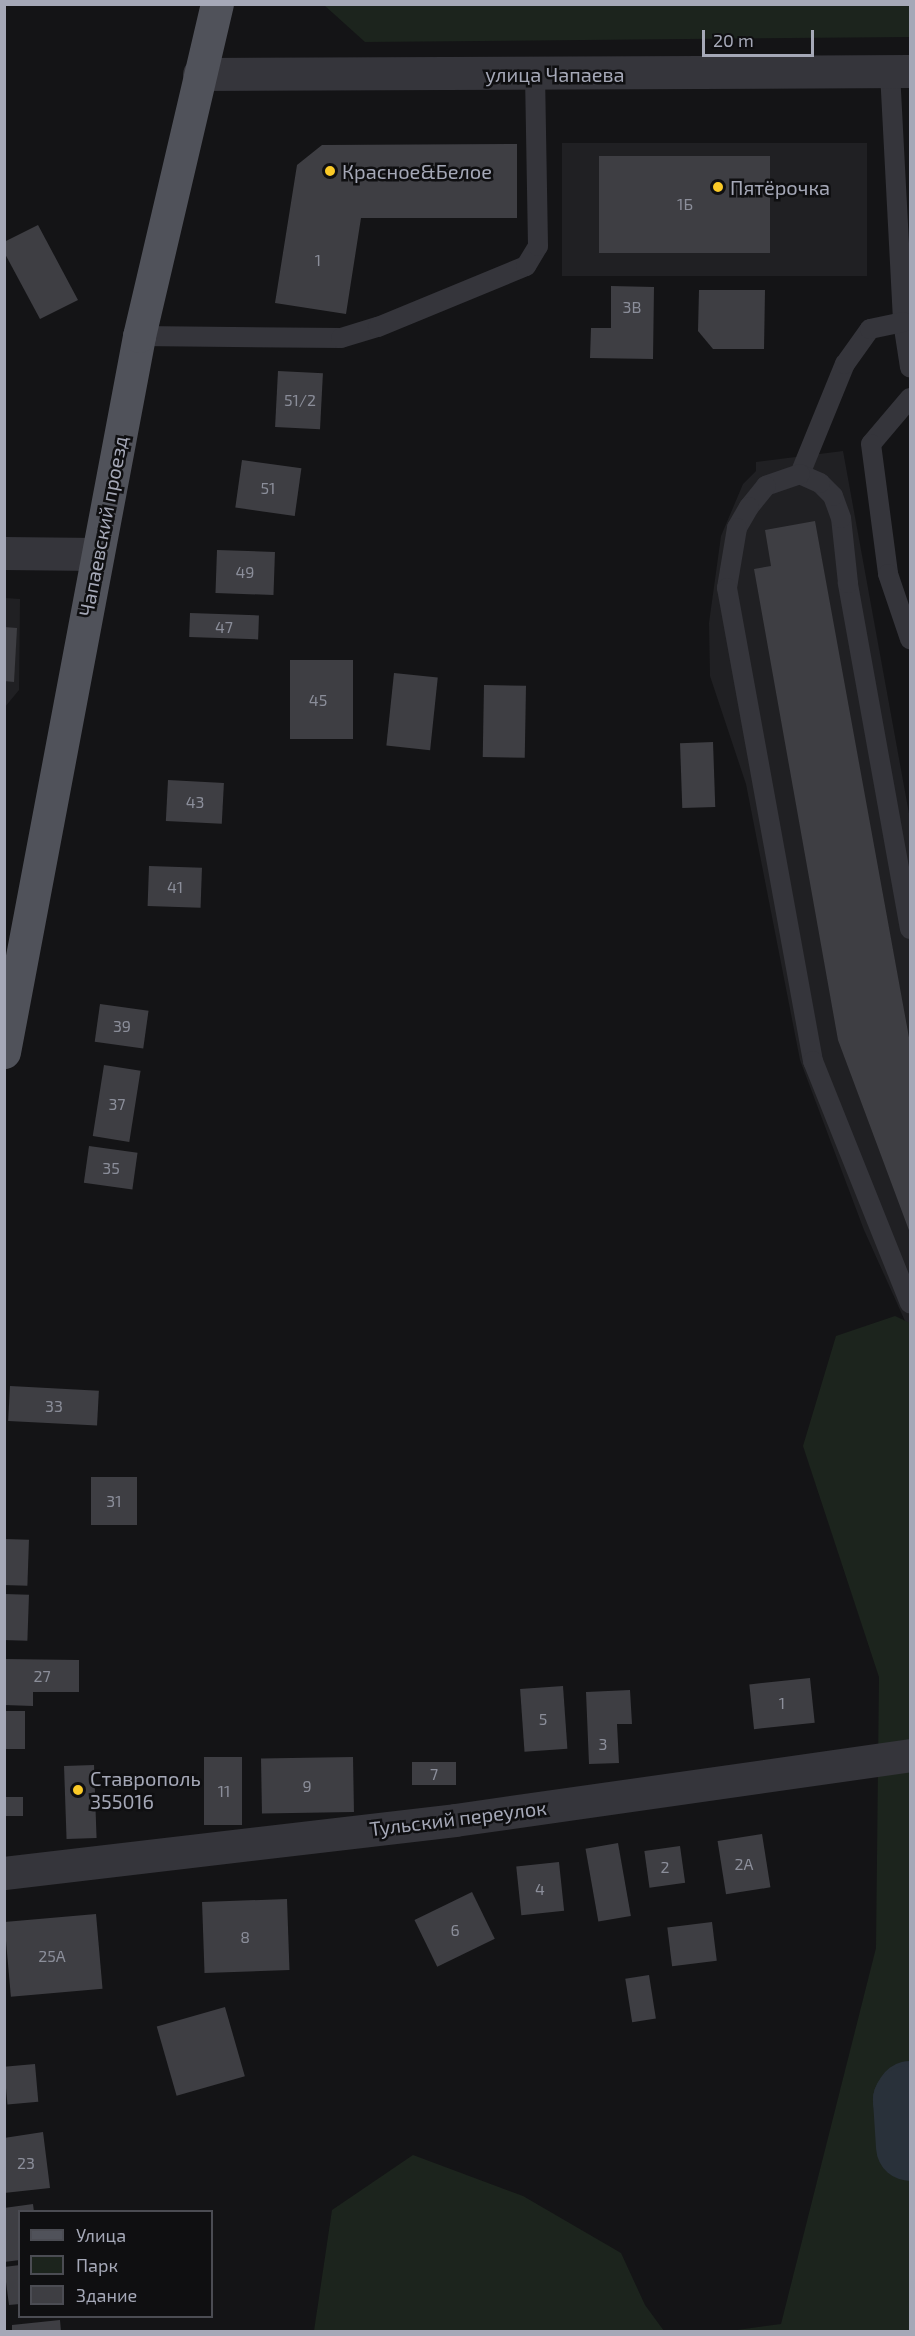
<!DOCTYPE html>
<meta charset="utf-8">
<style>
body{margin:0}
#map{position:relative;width:915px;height:2336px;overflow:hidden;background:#141416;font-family:"Exo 2",sans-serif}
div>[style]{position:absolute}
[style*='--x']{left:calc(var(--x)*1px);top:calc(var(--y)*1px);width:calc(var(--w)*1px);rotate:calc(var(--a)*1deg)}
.built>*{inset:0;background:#202023;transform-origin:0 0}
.green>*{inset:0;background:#1c241d}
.river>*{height:68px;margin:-34px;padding:0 34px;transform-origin:34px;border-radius:34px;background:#29313a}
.building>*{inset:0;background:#3e3e43;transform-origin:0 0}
.service>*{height:20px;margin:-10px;padding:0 10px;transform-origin:10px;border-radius:10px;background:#35353b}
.minor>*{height:33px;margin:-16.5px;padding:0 16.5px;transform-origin:16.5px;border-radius:16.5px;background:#35353b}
.tertiary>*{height:33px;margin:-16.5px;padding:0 16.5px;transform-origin:16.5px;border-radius:16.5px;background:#35353b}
.primary>*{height:33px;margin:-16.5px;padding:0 16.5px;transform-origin:16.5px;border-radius:16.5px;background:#50525a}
.dots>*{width:16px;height:16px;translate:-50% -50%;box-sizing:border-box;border:3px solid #0f0f11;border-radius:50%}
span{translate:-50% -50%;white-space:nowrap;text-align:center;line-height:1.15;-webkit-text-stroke:5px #0f0f11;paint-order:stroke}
.number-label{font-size:16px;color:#8b8e9a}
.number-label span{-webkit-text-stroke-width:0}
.street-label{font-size:20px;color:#a5a8b7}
.poi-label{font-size:20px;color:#a5a8b7}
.left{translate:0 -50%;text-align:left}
.frame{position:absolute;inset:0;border:6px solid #a5a8b7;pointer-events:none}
.legend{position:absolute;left:18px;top:2210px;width:195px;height:108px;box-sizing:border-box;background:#0f0f11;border:2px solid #4b4c53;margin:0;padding:8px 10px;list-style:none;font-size:18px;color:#a5a8b7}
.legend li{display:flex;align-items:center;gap:12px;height:30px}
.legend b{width:30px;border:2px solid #4b4c53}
.scale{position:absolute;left:702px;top:30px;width:112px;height:27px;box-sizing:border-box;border:3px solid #a5a8b7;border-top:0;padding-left:8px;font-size:18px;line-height:21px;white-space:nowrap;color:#a5a8b7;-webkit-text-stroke:4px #0f0f11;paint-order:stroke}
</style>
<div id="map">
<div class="built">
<div style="left:562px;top:143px;width:305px;height:133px"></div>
<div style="clip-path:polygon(843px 451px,910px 819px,910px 1332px,864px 1230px,800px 1060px,746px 784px,710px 676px,709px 623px,721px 536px,743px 484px,756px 471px,756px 462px)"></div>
<div style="clip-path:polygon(5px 598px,20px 599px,19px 690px,5px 707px)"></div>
</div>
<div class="green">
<div style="clip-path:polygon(324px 5px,910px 5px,910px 37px,365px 42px)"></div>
<div style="clip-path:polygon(895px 1316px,910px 1323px,910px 2331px,723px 2332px,781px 2324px,876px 1948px,879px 1677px,803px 1446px,836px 1336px)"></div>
<div style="clip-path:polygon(413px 2155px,523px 2196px,621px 2253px,645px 2305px,664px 2331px,314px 2331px,332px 2210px)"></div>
</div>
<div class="river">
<div style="--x:910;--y:2095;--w:6;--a:121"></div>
<div style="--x:907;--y:2100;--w:47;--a:86.3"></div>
</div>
<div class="building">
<div style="clip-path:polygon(517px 144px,517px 218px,361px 218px,346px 314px,275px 303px,297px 165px,322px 145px)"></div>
<div style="left:599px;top:156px;width:171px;height:97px"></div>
<div style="clip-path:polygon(38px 225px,78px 300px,40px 319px,4px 252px,4px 242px)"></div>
<div style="clip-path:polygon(611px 286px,654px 287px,653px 359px,590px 358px,591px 328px,611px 328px)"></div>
<div style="clip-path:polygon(699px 290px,765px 290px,764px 349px,713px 349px,698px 331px)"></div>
<div style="left:278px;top:371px;width:45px;height:56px;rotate:3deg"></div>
<div style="left:242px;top:460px;width:60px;height:48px;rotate:8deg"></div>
<div style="clip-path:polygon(815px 521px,910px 1043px,910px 1233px,838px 1040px,754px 569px,771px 566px,765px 530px)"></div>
<div style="left:217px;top:550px;width:58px;height:43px;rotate:2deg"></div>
<div style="left:190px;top:613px;width:69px;height:24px;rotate:2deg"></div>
<div style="clip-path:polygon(4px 627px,17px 628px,14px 682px,4px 681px)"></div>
<div style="left:290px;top:660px;width:63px;height:79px"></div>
<div style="left:394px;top:673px;width:44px;height:73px;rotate:6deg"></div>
<div style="left:484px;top:685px;width:42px;height:72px;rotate:1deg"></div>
<div style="left:713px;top:742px;width:65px;height:33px;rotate:88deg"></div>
<div style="left:168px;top:780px;width:56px;height:41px;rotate:3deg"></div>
<div style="left:149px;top:866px;width:53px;height:40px;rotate:2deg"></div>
<div style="left:100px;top:1004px;width:49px;height:38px;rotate:8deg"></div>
<div style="left:104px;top:1065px;width:37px;height:72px;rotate:9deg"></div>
<div style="left:89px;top:1146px;width:49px;height:37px;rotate:8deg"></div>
<div style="left:10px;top:1386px;width:89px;height:35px;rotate:3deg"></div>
<div style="left:91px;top:1477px;width:46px;height:48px"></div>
<div style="left:4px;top:1539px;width:25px;height:46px;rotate:2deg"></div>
<div style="left:4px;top:1594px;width:25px;height:46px;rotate:2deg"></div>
<div style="clip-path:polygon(4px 1659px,79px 1660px,79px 1692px,33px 1692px,33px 1706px,4px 1705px)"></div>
<div style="left:810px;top:1678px;width:45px;height:61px;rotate:84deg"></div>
<div style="left:563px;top:1686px;width:63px;height:43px;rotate:86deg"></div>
<div style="clip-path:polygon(630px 1690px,632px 1724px,617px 1724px,619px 1763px,589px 1764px,586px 1692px)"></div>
<div style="left:4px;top:1711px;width:21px;height:38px"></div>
<div style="left:204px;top:1757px;width:38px;height:68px"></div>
<div style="left:353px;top:1757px;width:55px;height:92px;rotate:89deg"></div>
<div style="left:456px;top:1762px;width:23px;height:44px;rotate:90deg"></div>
<div style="left:94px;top:1765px;width:73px;height:30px;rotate:88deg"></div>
<div style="left:4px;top:1797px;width:19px;height:19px"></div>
<div style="left:762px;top:1834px;width:54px;height:45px;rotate:81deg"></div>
<div style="left:618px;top:1843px;width:74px;height:33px;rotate:80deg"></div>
<div style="left:680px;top:1846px;width:37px;height:36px;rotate:82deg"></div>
<div style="left:559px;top:1862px;width:49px;height:43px;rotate:84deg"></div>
<div style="left:472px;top:1892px;width:52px;height:64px;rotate:64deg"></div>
<div style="left:287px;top:1899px;width:71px;height:85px;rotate:88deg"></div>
<div style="left:96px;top:1914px;width:75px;height:92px;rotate:85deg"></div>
<div style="left:712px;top:1922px;width:39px;height:45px;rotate:83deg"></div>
<div style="left:649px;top:1975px;width:44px;height:24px;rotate:81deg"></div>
<div style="left:225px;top:2007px;width:72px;height:71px;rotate:74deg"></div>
<div style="left:35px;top:2064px;width:38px;height:31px;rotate:85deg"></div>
<div style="clip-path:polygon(43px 2132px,50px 2188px,4px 2193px,4px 2138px)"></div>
<div style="clip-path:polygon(33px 2204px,34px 2212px,20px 2212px,20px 2260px,4px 2262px,4px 2208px)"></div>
<div style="clip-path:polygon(20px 2265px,20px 2304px,9px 2305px,4px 2267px)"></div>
<div style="clip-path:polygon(60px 2320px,61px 2332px,12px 2332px,12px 2325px)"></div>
</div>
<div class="service">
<div style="--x:890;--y:72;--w:250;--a:87"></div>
<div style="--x:903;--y:322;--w:46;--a:81.2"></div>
<div style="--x:139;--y:336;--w:202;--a:0.6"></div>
<div style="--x:341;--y:338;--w:39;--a:-17"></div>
<div style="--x:378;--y:327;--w:160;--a:-22.4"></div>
<div style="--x:526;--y:266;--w:23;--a:-59"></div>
<div style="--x:538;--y:246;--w:171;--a:-91"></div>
<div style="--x:910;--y:398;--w:60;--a:130.3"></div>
<div style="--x:871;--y:444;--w:131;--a:82.5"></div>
<div style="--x:888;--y:574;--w:69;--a:71.3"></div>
<div style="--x:800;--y:474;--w:119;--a:-67.8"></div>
<div style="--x:845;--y:364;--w:43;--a:-54.5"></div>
<div style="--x:870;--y:329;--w:34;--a:-12"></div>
<div style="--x:910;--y:929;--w:352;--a:-100.2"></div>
<div style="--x:848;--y:583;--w:65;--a:-96.1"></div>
<div style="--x:841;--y:518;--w:23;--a:-110"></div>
<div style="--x:833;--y:496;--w:18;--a:-135"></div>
<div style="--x:820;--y:483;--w:22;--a:-156"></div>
<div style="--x:800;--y:474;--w:36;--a:161"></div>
<div style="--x:766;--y:486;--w:27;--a:129"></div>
<div style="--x:749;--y:507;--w:24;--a:120"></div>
<div style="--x:737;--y:528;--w:61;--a:99.5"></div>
<div style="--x:727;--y:588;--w:481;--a:79.7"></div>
<div style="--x:813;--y:1061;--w:261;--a:68.2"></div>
</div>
<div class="minor">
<div style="--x:199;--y:74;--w:711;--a:-0.24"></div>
<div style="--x:4;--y:1873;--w:454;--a:-6.7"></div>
<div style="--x:455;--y:1820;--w:460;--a:-8.1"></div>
</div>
<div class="tertiary">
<div style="--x:4;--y:553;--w:93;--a:0.6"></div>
</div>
<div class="primary">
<div style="--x:4;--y:1052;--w:729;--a:-79.32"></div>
<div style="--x:139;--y:336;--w:341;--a:-76.8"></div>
</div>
<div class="dots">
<div style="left:330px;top:171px;background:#fbca27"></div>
<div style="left:718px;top:187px;background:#fbca27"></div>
<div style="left:78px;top:1790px;background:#fbca27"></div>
</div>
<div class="number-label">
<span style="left:685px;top:204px">1Б</span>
<span style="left:318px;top:260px">1</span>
<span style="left:632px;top:307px">3В</span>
<span style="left:300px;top:400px">51/2</span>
<span style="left:268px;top:488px">51</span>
<span style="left:245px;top:572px">49</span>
<span style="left:224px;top:627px">47</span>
<span style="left:318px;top:700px">45</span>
<span style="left:195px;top:802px">43</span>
<span style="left:175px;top:887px">41</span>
<span style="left:122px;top:1026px">39</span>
<span style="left:117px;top:1104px">37</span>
<span style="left:111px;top:1168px">35</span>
<span style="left:54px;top:1406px">33</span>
<span style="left:114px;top:1501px">31</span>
<span style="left:42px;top:1676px">27</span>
<span style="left:782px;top:1703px">1</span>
<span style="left:543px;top:1719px">5</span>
<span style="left:603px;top:1744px">3</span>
<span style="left:434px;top:1774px">7</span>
<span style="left:307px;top:1786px">9</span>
<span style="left:224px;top:1791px">11</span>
<span style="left:744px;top:1864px">2А</span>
<span style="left:665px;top:1867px">2</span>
<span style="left:540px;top:1889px">4</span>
<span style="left:455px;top:1930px">6</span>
<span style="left:245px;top:1937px">8</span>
<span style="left:52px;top:1956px">25А</span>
<span style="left:26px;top:2163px">23</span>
</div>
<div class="street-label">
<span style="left:555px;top:74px">улица Чапаева</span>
<span style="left:103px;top:526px;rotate:-79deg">Чапаевский проезд</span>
<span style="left:458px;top:1818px;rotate:-7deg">Тульский переулок</span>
</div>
<div class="poi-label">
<span class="left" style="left:342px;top:171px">Красное&amp;Белое</span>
<span class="left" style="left:730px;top:187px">Пятёрочка</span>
<span class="left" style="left:90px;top:1790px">Ставрополь<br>355016</span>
</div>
<div class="frame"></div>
<ul class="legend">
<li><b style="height:8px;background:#50525a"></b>Улица</li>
<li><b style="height:16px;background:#1c241d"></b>Парк</li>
<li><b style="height:16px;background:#3e3e43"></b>Здание</li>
</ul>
<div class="scale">20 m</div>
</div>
